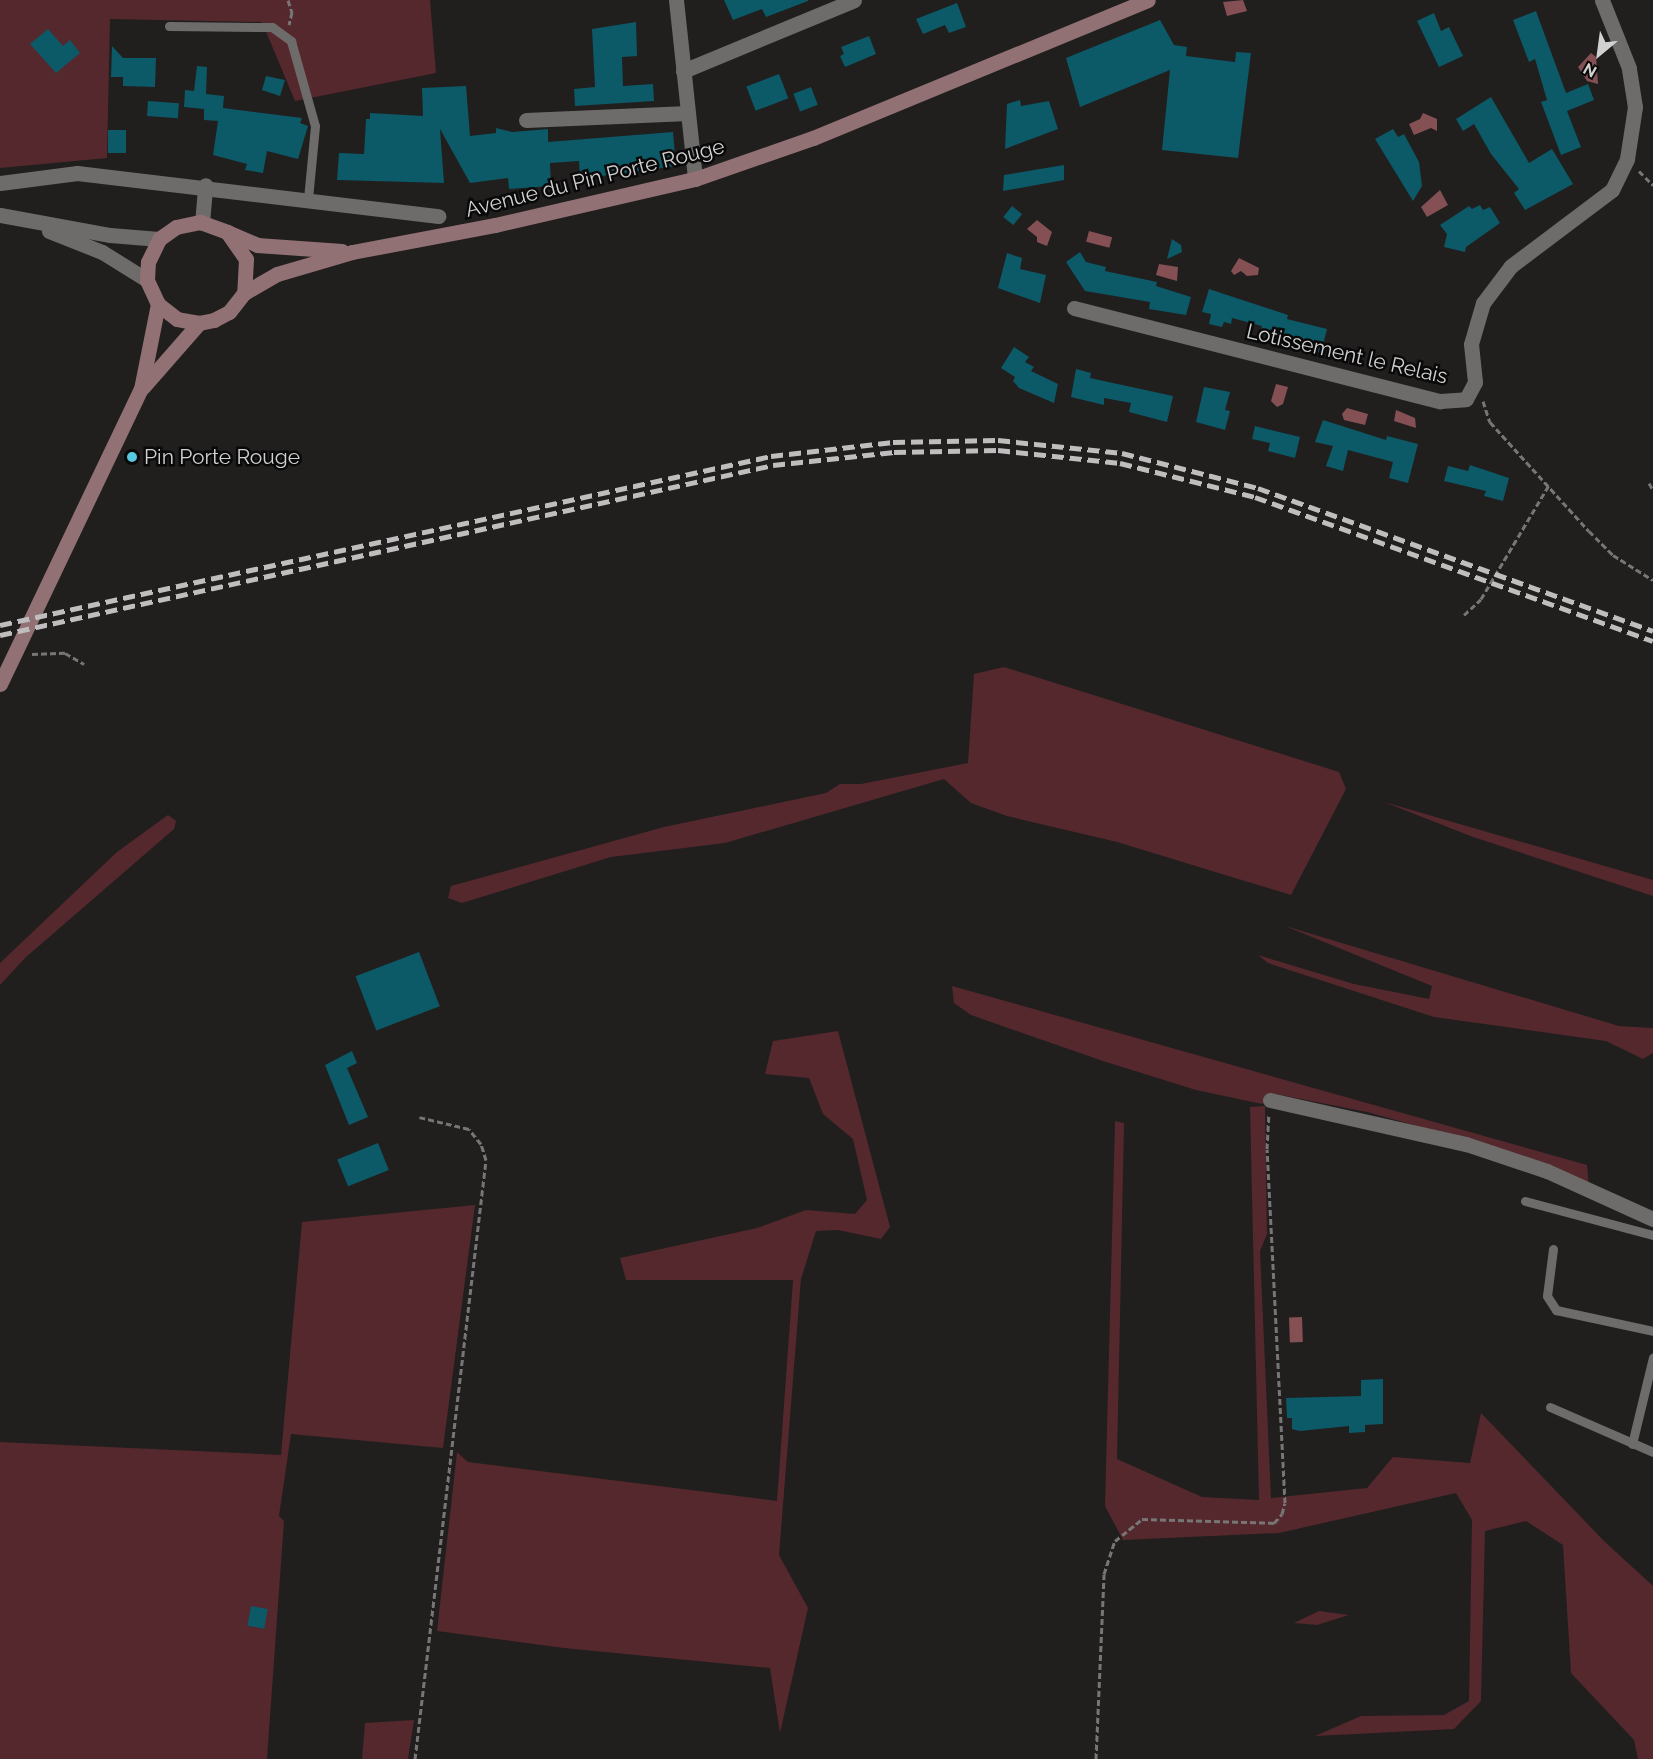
<!DOCTYPE html>
<style>
body{margin:0}
#map{position:relative;width:1653px;height:1759px;overflow:hidden;background:#211e1e;font-family:Raleway,sans-serif}
div>[style]{position:absolute}
[style*='--x']{left:calc(var(--x)*1px);top:calc(var(--y)*1px);width:calc(var(--w)*1px);rotate:calc(var(--a)*1deg)}
.green>*{inset:0;background:#54282d}
.water>*{inset:0;background:#845054;transform-origin:0 0}
.building>*{inset:0;background:#0c5967;transform-origin:0 0}
.path>*{height:3px;margin-top:-1.5px;transform-origin:0;background:repeating-linear-gradient(90deg,#777575 0 6px,transparent 0 9px)}
.service>*{height:9px;margin:-4.5px;padding:0 4.5px;transform-origin:4.5px;border-radius:4.5px;background:#6e6b6b}
.minor>*{height:15px;margin:-7.5px;padding:0 7.5px;transform-origin:7.5px;border-radius:7.5px;background:#6e6b6b}
.tertiary>*{height:15px;margin:-7.5px;padding:0 7.5px;transform-origin:7.5px;border-radius:7.5px;background:#6e6b6b}
.secondary>*{height:15px;margin:-7.5px;padding:0 7.5px;transform-origin:7.5px;border-radius:7.5px;background:#927174}
.rail>*{height:4.5px;margin-top:-2.25px;transform-origin:0;background:repeating-linear-gradient(90deg,#bfbdbd 0 12px,transparent 0 18px)}
.dots>*{width:16px;height:16px;translate:-50% -50%;box-sizing:border-box;border:3px solid #0a0909;border-radius:50%}
span{translate:-50% -50%;white-space:nowrap;text-align:center;line-height:1.15;-webkit-text-stroke:5px #0a0909;paint-order:stroke}
.street-label{font-size:21px;color:#d2d1d1}
.poi-label{font-size:21px;color:#d2d1d1}
.left{translate:0 -50%;text-align:left}
.north{position:absolute;left:1569px;top:24px;width:60px;height:60px;-webkit-text-stroke:4px #0a0909;paint-order:stroke;rotate:209deg;font-size:16px;font-weight:700;line-height:24px;text-align:center;color:#d2d1d1}
.north::after{content:'';display:block;margin:auto;width:21px;height:27px;background:#d2d1d1;clip-path:polygon(50% 0,100% 100%,50% 72%,0 100%)}
</style>
<div id="map">
<div class="green">
<div style="clip-path:polygon(0 0,430px 0,436px 73px,295px 101px,262px 22px,110px 19px,107px 158px,0 168px)"></div>
<div style="clip-path:polygon(1004px 667px,1339px 772px,1346px 789px,1291px 895px,1117px 842px,1007px 816px,971px 803px,944px 779px,725px 843px,611px 857px,462px 903px,448px 898px,451px 886px,664px 827px,826px 793px,840px 784px,861px 784px,968px 763px,974px 674px)"></div>
<div style="clip-path:polygon(1384px 802px,1653px 880px,1653px 896px,1473px 837px)"></div>
<div style="clip-path:polygon(168px 815px,176px 821px,174px 829px,25px 958px,0 985px,0 963px,117px 852px)"></div>
<div style="clip-path:polygon(1285px 926px,1619px 1026px,1653px 1028px,1653px 1053px,1643px 1059px,1606px 1041px,1434px 1017px,1268px 963px,1258px 955px,1354px 984px,1429px 999px,1432px 986px)"></div>
<div style="clip-path:polygon(952px 986px,1587px 1165px,1589px 1186px,1500px 1149px,1367px 1112px,1276px 1094px,1262px 1104px,1196px 1090px,1103px 1061px,971px 1015px,954px 1003px)"></div>
<div style="clip-path:polygon(838px 1031px,890px 1227px,881px 1239px,838px 1230px,816px 1231px,801px 1279px,779px 1555px,808px 1608px,780px 1733px,770px 1668px,564px 1648px,437px 1631px,457px 1452px,468px 1462px,777px 1501px,793px 1280px,626px 1280px,620px 1258px,757px 1228px,806px 1210px,855px 1214px,867px 1200px,853px 1139px,823px 1114px,809px 1078px,765px 1074px,773px 1041px)"></div>
<div style="clip-path:polygon(1265px 1106px,1267px 1234px,1260px 1251px,1271px 1498px,1367px 1488px,1393px 1457px,1470px 1463px,1481px 1413px,1604px 1541px,1653px 1586px,1653px 1759px,1638px 1759px,1634px 1740px,1571px 1673px,1563px 1545px,1526px 1521px,1485px 1531px,1481px 1701px,1454px 1729px,1315px 1736px,1361px 1716px,1444px 1715px,1469px 1701px,1472px 1520px,1456px 1493px,1279px 1533px,1123px 1540px,1105px 1506px,1115px 1121px,1124px 1123px,1117px 1459px,1202px 1497px,1259px 1500px,1250px 1107px)"></div>
<div style="clip-path:polygon(475px 1205px,443px 1448px,291px 1434px,279px 1516px,284px 1521px,267px 1759px,0 1759px,0 1442px,281px 1455px,302px 1222px)"></div>
<div style="clip-path:polygon(1319px 1611px,1349px 1615px,1317px 1625px,1294px 1623px)"></div>
<div style="clip-path:polygon(414px 1720px,408px 1759px,362px 1759px,365px 1723px)"></div>
</div>
<div class="water">
<div style="clip-path:polygon(1243px 0,1247px 11px,1227px 16px,1223px 2px)"></div>
<div style="clip-path:polygon(1591px 53px,1596px 57px,1598px 84px,1587px 81px,1578px 67px)"></div>
<div style="clip-path:polygon(1423px 113px,1437px 119px,1437px 131px,1431px 128px,1414px 135px,1409px 124px,1420px 119px)"></div>
<div style="clip-path:polygon(1440px 190px,1448px 205px,1427px 217px,1421px 207px)"></div>
<div style="clip-path:polygon(1037px 220px,1052px 232px,1047px 246px,1037px 242px,1037px 237px,1027px 229px)"></div>
<div style="left:1089px;top:231px;width:24px;height:11px;rotate:15deg"></div>
<div style="clip-path:polygon(1239px 258px,1259px 268px,1258px 275px,1247px 276px,1241px 271px,1234px 275px,1231px 271px)"></div>
<div style="clip-path:polygon(1159px 264px,1178px 267px,1177px 281px,1156px 275px)"></div>
<div style="clip-path:polygon(1276px 384px,1288px 387px,1283px 404px,1277px 407px,1271px 401px)"></div>
<div style="clip-path:polygon(1347px 408px,1368px 414px,1365px 425px,1344px 420px,1342px 414px)"></div>
<div style="clip-path:polygon(1396px 410px,1415px 418px,1416px 428px,1394px 421px)"></div>
<div style="left:1302px;top:1317px;width:25px;height:13px;rotate:88deg"></div>
</div>
<div class="building">
<div style="clip-path:polygon(724px 0,808px 0,808px 1px,766px 17px,762px 9px,733px 20px)"></div>
<div style="clip-path:polygon(957px 3px,966px 27px,949px 33px,945px 25px,923px 34px,916px 19px)"></div>
<div style="clip-path:polygon(1536px 11px,1566px 93px,1588px 84px,1594px 100px,1567px 111px,1581px 147px,1561px 155px,1541px 102px,1547px 100px,1535px 59px,1529px 62px,1513px 20px)"></div>
<div style="clip-path:polygon(1434px 13px,1441px 31px,1449px 27px,1463px 56px,1439px 67px,1417px 21px)"></div>
<div style="clip-path:polygon(1160px 20px,1174px 45px,1187px 47px,1186px 56px,1235px 62px,1236px 52px,1251px 53px,1238px 158px,1162px 150px,1170px 70px,1080px 107px,1066px 58px)"></div>
<div style="clip-path:polygon(636px 22px,637px 56px,622px 57px,623px 86px,653px 84px,654px 101px,575px 106px,574px 89px,595px 87px,592px 29px)"></div>
<div style="clip-path:polygon(48px 29px,63px 46px,70px 40px,80px 53px,56px 73px,30px 44px)"></div>
<div style="clip-path:polygon(869px 36px,876px 54px,845px 67px,840px 56px,844px 54px,841px 47px)"></div>
<div style="clip-path:polygon(112px 46px,123px 58px,156px 58px,155px 87px,123px 86px,123px 77px,111px 77px)"></div>
<div style="clip-path:polygon(197px 66px,207px 67px,206px 94px,224px 96px,223px 108px,302px 118px,300px 123px,308px 126px,298px 159px,267px 151px,263px 173px,245px 170px,247px 164px,213px 155px,218px 121px,204px 120px,204px 109px,184px 107px,185px 90px,194px 91px)"></div>
<div style="left:779px;top:74px;width:26px;height:35px;rotate:69deg"></div>
<div style="clip-path:polygon(266px 76px,285px 80px,280px 96px,262px 90px)"></div>
<div style="clip-path:polygon(466px 86px,470px 136px,496px 133px,496px 128px,512px 132px,548px 129px,548px 142px,673px 132px,676px 166px,580px 179px,579px 161px,550px 163px,551px 186px,509px 189px,508px 178px,470px 183px,440px 129px,444px 183px,337px 180px,339px 153px,364px 154px,366px 119px,370px 119px,370px 113px,423px 116px,422px 88px)"></div>
<div style="left:811px;top:87px;width:19px;height:19px;rotate:69deg"></div>
<div style="clip-path:polygon(1491px 97px,1529px 163px,1552px 149px,1573px 184px,1525px 210px,1514px 193px,1519px 189px,1491px 154px,1474px 124px,1463px 131px,1456px 119px)"></div>
<div style="clip-path:polygon(1020px 100px,1021px 106px,1049px 101px,1058px 129px,1005px 149px,1007px 104px)"></div>
<div style="left:148px;top:101px;width:31px;height:15px;rotate:4deg"></div>
<div style="clip-path:polygon(1393px 129px,1398px 137px,1404px 134px,1419px 162px,1422px 186px,1413px 201px,1375px 139px)"></div>
<div style="left:108px;top:130px;width:18px;height:23px"></div>
<div style="clip-path:polygon(1064px 165px,1064px 180px,1003px 191px,1004px 175px)"></div>
<div style="clip-path:polygon(1480px 205px,1483px 210px,1490px 207px,1500px 223px,1466px 247px,1465px 252px,1444px 247px,1447px 234px,1440px 225px,1469px 206px,1472px 209px)"></div>
<div style="left:1012px;top:206px;width:13px;height:14px;rotate:39deg"></div>
<div style="clip-path:polygon(1172px 239px,1181px 245px,1182px 252px,1167px 259px)"></div>
<div style="clip-path:polygon(1080px 252px,1086px 262px,1106px 267px,1105px 271px,1157px 282px,1156px 286px,1191px 297px,1186px 315px,1149px 309px,1150px 302px,1085px 291px,1066px 262px)"></div>
<div style="clip-path:polygon(1007px 253px,1022px 258px,1020px 269px,1046px 275px,1040px 303px,998px 288px)"></div>
<div style="clip-path:polygon(1209px 289px,1288px 315px,1287px 319px,1327px 329px,1321px 353px,1280px 343px,1281px 339px,1260px 334px,1262px 326px,1232px 318px,1231px 324px,1224px 322px,1222px 327px,1209px 324px,1211px 314px,1202px 312px)"></div>
<div style="clip-path:polygon(1014px 347px,1029px 357px,1025px 362px,1034px 367px,1031px 371px,1058px 384px,1054px 403px,1019px 388px,1013px 381px,1015px 377px,1001px 368px)"></div>
<div style="clip-path:polygon(1076px 369px,1091px 373px,1090px 378px,1173px 396px,1167px 422px,1129px 412px,1131px 403px,1104px 398px,1104px 405px,1071px 397px)"></div>
<div style="clip-path:polygon(1204px 387px,1230px 392px,1225px 410px,1230px 411px,1225px 430px,1196px 422px)"></div>
<div style="clip-path:polygon(1323px 420px,1386px 440px,1387px 436px,1418px 444px,1408px 483px,1389px 478px,1393px 462px,1348px 450px,1343px 471px,1326px 466px,1333px 446px,1315px 442px)"></div>
<div style="clip-path:polygon(1255px 426px,1300px 437px,1295px 458px,1268px 451px,1270px 443px,1252px 439px)"></div>
<div style="clip-path:polygon(1470px 465px,1509px 478px,1503px 501px,1484px 496px,1486px 491px,1444px 481px,1448px 466px,1468px 471px)"></div>
<div style="left:419px;top:952px;width:58px;height:68px;rotate:69deg"></div>
<div style="clip-path:polygon(352px 1051px,357px 1063px,347px 1068px,368px 1117px,349px 1125px,325px 1065px)"></div>
<div style="left:378px;top:1143px;width:29px;height:44px;rotate:68deg"></div>
<div style="clip-path:polygon(1383px 1379px,1383px 1424px,1365px 1425px,1365px 1432px,1349px 1433px,1349px 1426px,1300px 1431px,1292px 1429px,1292px 1418px,1287px 1418px,1286px 1398px,1361px 1396px,1361px 1380px)"></div>
<div style="left:251px;top:1606px;width:17px;height:20px;rotate:10deg"></div>
</div>
<div class="path">
<div style="--x:288;--y:0;--w:13;--a:72"></div>
<div style="--x:292;--y:12;--w:13;--a:103"></div>
<div style="--x:1639;--y:171;--w:20;--a:45"></div>
<div style="--x:1483;--y:401;--w:22;--a:72"></div>
<div style="--x:1490;--y:422;--w:147;--a:47.8"></div>
<div style="--x:1589;--y:531;--w:34;--a:45"></div>
<div style="--x:1613;--y:555;--w:47;--a:32"></div>
<div style="--x:1649;--y:483;--w:8;--a:60"></div>
<div style="--x:1464;--y:615;--w:23;--a:-43"></div>
<div style="--x:1481;--y:599;--w:133;--a:-59.2"></div>
<div style="--x:32;--y:654;--w:33;--a:-2"></div>
<div style="--x:65;--y:653;--w:22;--a:30"></div>
<div style="--x:415;--y:1759;--w:603;--a:-83.24"></div>
<div style="--x:486;--y:1160;--w:17;--a:-107"></div>
<div style="--x:481;--y:1144;--w:19;--a:-129"></div>
<div style="--x:469;--y:1129;--w:51;--a:-166.5"></div>
<div style="--x:1096;--y:1759;--w:185;--a:-87.5"></div>
<div style="--x:1104;--y:1574;--w:35;--a:-72"></div>
<div style="--x:1115;--y:1541;--w:35;--a:-39"></div>
<div style="--x:1142;--y:1519;--w:132;--a:1.7"></div>
<div style="--x:1274;--y:1523;--w:12;--a:-48"></div>
<div style="--x:1282;--y:1514;--w:11;--a:-75"></div>
<div style="--x:1285;--y:1503;--w:354;--a:-92.9"></div>
<div style="--x:1267;--y:1149;--w:35;--a:-87"></div>
</div>
<div class="service">
<div style="--x:169;--y:26;--w:103;--a:0.6"></div>
<div style="--x:272;--y:27;--w:24;--a:36"></div>
<div style="--x:291;--y:41;--w:88;--a:74.2"></div>
<div style="--x:315;--y:126;--w:73;--a:95.5"></div>
<div style="--x:1525;--y:1201;--w:132;--a:14.9"></div>
<div style="--x:1553;--y:1249;--w:47;--a:97.3"></div>
<div style="--x:1547;--y:1296;--w:17;--a:57"></div>
<div style="--x:1556;--y:1310;--w:99;--a:12.2"></div>
<div style="--x:1550;--y:1407;--w:112;--a:23.6"></div>
<div style="--x:1632;--y:1444;--w:89;--a:-76.4"></div>
</div>
<div class="minor">
<div style="--x:676;--y:0;--w:180;--a:83.9"></div>
<div style="--x:683;--y:71;--w:185;--a:-22.5"></div>
<div style="--x:526;--y:120;--w:162;--a:-2.5"></div>
<div style="--x:0;--y:183;--w:78;--a:-7.4"></div>
<div style="--x:77;--y:173;--w:364;--a:6.8"></div>
<div style="--x:202;--y:223;--w:38;--a:-85"></div>
<div style="--x:1074;--y:308;--w:378;--a:14.3"></div>
<div style="--x:1440;--y:401;--w:26;--a:-4"></div>
<div style="--x:1466;--y:399;--w:19;--a:-62"></div>
<div style="--x:1475;--y:382;--w:38;--a:-96"></div>
<div style="--x:1471;--y:344;--w:43;--a:-73.7"></div>
<div style="--x:1483;--y:303;--w:46;--a:-52.9"></div>
<div style="--x:1511;--y:266;--w:126;--a:-37"></div>
<div style="--x:1612;--y:190;--w:34;--a:-64"></div>
<div style="--x:1627;--y:159;--w:53;--a:-81.3"></div>
<div style="--x:1635;--y:107;--w:39;--a:-99"></div>
<div style="--x:1629;--y:68;--w:73;--a:-111.7"></div>
<div style="--x:1270;--y:1100;--w:201;--a:12.7"></div>
<div style="--x:1466;--y:1144;--w:85;--a:18.4"></div>
<div style="--x:1547;--y:1171;--w:116;--a:24.4"></div>
</div>
<div class="tertiary">
<div style="--x:0;--y:215;--w:112;--a:10.3"></div>
<div style="--x:110;--y:235;--w:49;--a:4.7"></div>
<div style="--x:49;--y:231;--w:57;--a:21.6"></div>
<div style="--x:102;--y:252;--w:53;--a:31.9"></div>
</div>
<div class="secondary">
<div style="--x:227;--y:232;--w:33;--a:55"></div>
<div style="--x:246;--y:259;--w:34;--a:93"></div>
<div style="--x:244;--y:293;--w:24;--a:128"></div>
<div style="--x:229;--y:312;--w:17;--a:152"></div>
<div style="--x:214;--y:320;--w:15;--a:169"></div>
<div style="--x:199;--y:323;--w:22;--a:-170"></div>
<div style="--x:177;--y:319;--w:24;--a:-142"></div>
<div style="--x:158;--y:304;--w:26;--a:-115"></div>
<div style="--x:147;--y:280;--w:18;--a:-87"></div>
<div style="--x:148;--y:262;--w:25;--a:-64"></div>
<div style="--x:159;--y:239;--w:21;--a:-35"></div>
<div style="--x:176;--y:227;--w:25;--a:-12"></div>
<div style="--x:200;--y:222;--w:29;--a:20"></div>
<div style="--x:227;--y:232;--w:33;--a:23"></div>
<div style="--x:257;--y:245;--w:85;--a:4"></div>
<div style="--x:244;--y:293;--w:38;--a:-30"></div>
<div style="--x:277;--y:274;--w:78;--a:-16.3"></div>
<div style="--x:352;--y:252;--w:146;--a:-10.7"></div>
<div style="--x:495;--y:225;--w:205;--a:-13"></div>
<div style="--x:695;--y:179;--w:125;--a:-19.2"></div>
<div style="--x:813;--y:138;--w:362;--a:-22.4"></div>
<div style="--x:143;--y:387;--w:85;--a:-48.8"></div>
<div style="--x:0;--y:684;--w:327;--a:-64.5"></div>
<div style="--x:141;--y:389;--w:87;--a:-78.7"></div>
</div>
<div class="rail">
<div style="--x:0;--y:625;--w:789;--a:-12.36"></div>
<div style="--x:771;--y:456;--w:123;--a:-6.5"></div>
<div style="--x:893;--y:442;--w:105;--a:-1.1"></div>
<div style="--x:998;--y:440;--w:125;--a:6"></div>
<div style="--x:1122;--y:453;--w:140;--a:14.4"></div>
<div style="--x:1258;--y:488;--w:420;--a:19.9"></div>
<div style="--x:0;--y:635;--w:791;--a:-12.4"></div>
<div style="--x:773;--y:465;--w:122;--a:-6.1"></div>
<div style="--x:894;--y:452;--w:104;--a:-1.1"></div>
<div style="--x:998;--y:450;--w:123;--a:6.1"></div>
<div style="--x:1120;--y:463;--w:139;--a:14.1"></div>
<div style="--x:1255;--y:497;--w:423;--a:19.9"></div>
</div>
<div class="dots">
<div style="left:132px;top:457px;background:#56c9e1"></div>
</div>
<div class="street-label">
<span style="left:595px;top:178px;rotate:-14deg">Avenue du Pin Porte Rouge</span>
<span style="left:1347px;top:354px;rotate:13deg">Lotissement le Relais</span>
</div>
<div class="poi-label">
<span class="left" style="left:144px;top:457px">Pin Porte Rouge</span>
</div>
<div class="north">N</div>
</div>
